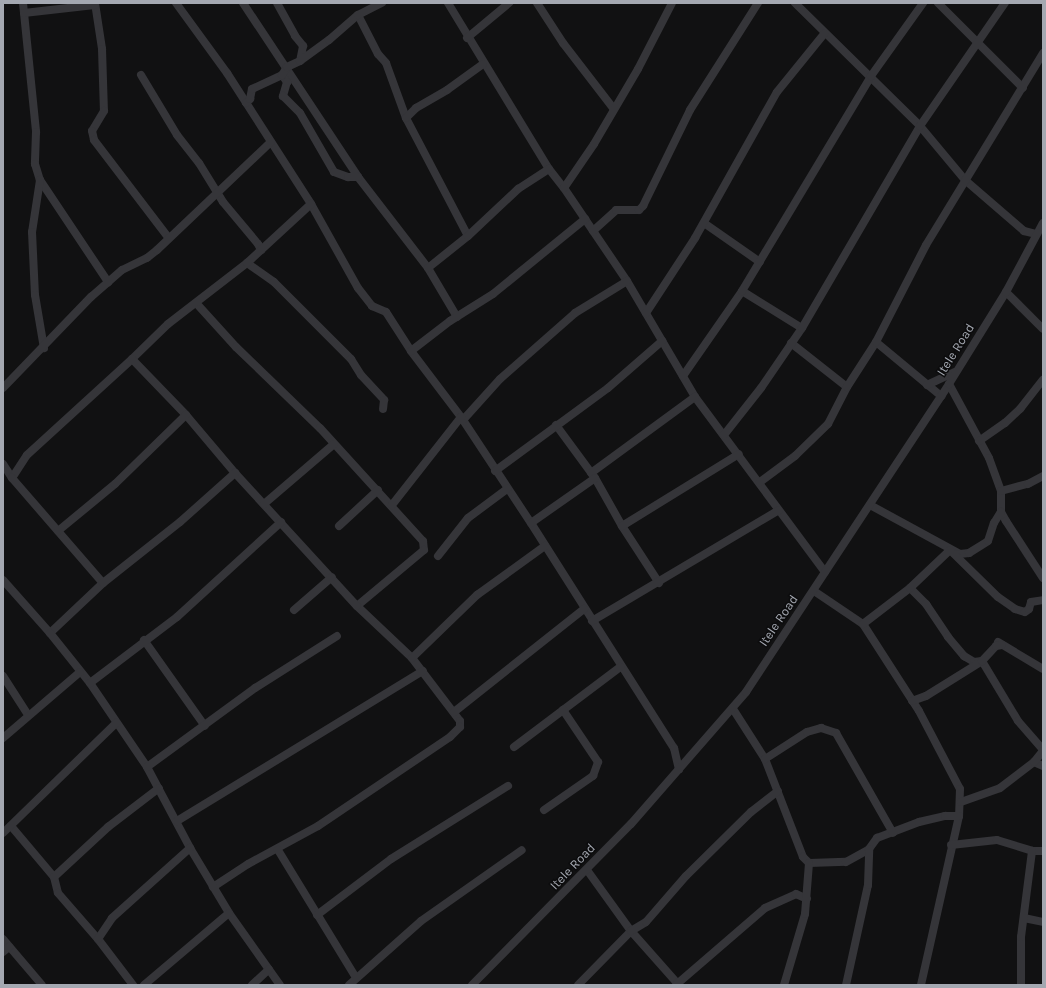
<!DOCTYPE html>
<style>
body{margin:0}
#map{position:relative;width:1046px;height:988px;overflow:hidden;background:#111112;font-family:Karla,sans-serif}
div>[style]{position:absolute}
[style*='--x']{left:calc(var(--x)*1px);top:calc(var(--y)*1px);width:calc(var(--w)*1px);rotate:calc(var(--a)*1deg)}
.minor>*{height:8px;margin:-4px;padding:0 4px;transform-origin:4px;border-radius:4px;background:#353539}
span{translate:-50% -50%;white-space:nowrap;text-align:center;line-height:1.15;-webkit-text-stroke:3px #0c0c0d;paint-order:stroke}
.street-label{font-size:13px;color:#a4a8b1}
.frame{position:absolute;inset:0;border:4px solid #a4a8b1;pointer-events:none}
</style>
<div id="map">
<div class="minor">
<div style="--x:23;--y:3;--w:130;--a:84.2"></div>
<div style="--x:36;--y:132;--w:32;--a:92"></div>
<div style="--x:35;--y:164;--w:17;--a:73"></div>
<div style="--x:40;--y:180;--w:123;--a:56.3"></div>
<div style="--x:95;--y:3;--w:47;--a:81.3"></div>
<div style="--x:102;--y:49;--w:62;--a:88.2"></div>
<div style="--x:104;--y:111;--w:23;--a:121"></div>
<div style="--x:92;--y:131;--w:9;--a:77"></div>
<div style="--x:94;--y:140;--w:122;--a:52.7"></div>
<div style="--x:176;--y:3;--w:87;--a:53.9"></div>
<div style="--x:227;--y:73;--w:156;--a:57.3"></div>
<div style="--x:311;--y:204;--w:96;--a:60.8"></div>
<div style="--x:358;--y:288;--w:23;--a:52"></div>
<div style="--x:372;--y:306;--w:15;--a:23"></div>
<div style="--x:386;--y:312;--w:46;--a:57.3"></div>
<div style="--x:411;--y:351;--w:83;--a:52.9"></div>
<div style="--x:461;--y:417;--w:127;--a:56.6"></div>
<div style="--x:531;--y:523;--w:267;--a:57.6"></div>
<div style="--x:674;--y:748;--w:22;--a:77"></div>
<div style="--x:243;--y:3;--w:209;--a:56.5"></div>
<div style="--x:358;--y:177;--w:115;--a:52.4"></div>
<div style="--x:428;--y:268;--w:57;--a:59.4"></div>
<div style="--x:277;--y:3;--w:38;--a:61"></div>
<div style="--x:295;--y:36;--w:13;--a:51"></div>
<div style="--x:303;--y:46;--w:15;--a:101"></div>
<div style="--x:448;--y:3;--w:194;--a:58.7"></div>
<div style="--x:549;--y:169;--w:24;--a:52"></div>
<div style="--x:564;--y:188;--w:112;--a:55.9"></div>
<div style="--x:627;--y:281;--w:134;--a:59.6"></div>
<div style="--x:695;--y:397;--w:218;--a:53.4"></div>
<div style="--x:537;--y:3;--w:48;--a:57"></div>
<div style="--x:563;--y:43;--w:82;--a:52.4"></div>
<div style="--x:795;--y:3;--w:175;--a:44.5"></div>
<div style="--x:920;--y:126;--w:70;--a:50.2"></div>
<div style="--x:965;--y:180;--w:78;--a:40.8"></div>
<div style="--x:1024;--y:231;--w:12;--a:14"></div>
<div style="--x:938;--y:3;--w:120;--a:45"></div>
<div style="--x:24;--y:13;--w:71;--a:-6.4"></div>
<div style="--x:358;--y:15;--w:44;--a:62.9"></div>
<div style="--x:378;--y:54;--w:12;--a:48"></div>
<div style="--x:386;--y:63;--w:59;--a:70"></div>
<div style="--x:406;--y:118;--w:133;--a:62.3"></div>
<div style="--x:467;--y:38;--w:55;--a:-39.8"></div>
<div style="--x:141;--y:75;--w:70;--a:59"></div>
<div style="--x:177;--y:135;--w:36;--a:52"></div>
<div style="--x:199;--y:163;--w:46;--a:58.4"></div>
<div style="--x:223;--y:202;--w:55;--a:50.2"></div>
<div style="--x:258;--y:244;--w:7;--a:63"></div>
<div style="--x:282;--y:75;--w:9;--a:54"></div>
<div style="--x:287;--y:82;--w:15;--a:106"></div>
<div style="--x:283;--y:96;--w:24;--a:45"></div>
<div style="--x:300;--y:113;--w:68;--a:60"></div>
<div style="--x:334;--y:172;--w:15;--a:20"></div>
<div style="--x:348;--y:177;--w:10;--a:0"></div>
<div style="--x:246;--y:103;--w:6;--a:-45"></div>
<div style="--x:250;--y:99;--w:10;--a:-79"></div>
<div style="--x:252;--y:89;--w:33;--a:-25"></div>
<div style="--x:282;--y:75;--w:9;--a:-58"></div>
<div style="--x:287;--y:67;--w:14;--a:-25"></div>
<div style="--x:300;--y:61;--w:36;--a:-36"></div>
<div style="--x:329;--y:40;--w:38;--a:-41"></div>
<div style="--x:358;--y:15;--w:27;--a:-27"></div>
<div style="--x:406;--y:118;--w:14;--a:-45"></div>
<div style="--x:416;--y:108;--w:36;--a:-30"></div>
<div style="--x:447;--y:90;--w:44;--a:-35.8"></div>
<div style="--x:40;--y:180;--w:53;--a:98.7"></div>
<div style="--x:32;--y:232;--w:63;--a:87.3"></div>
<div style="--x:35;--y:295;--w:54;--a:80.4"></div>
<div style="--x:564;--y:188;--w:53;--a:-55.7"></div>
<div style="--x:594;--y:144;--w:87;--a:-59.6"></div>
<div style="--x:638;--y:69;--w:74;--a:-62.7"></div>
<div style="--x:704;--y:223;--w:68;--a:34.9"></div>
<div style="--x:593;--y:231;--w:31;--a:-42"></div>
<div style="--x:616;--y:210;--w:23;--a:0"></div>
<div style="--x:639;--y:210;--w:6;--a:-45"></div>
<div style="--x:643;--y:206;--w:107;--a:-63.9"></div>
<div style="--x:690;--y:110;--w:127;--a:-57.6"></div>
<div style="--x:247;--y:263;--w:33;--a:35"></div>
<div style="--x:274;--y:282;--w:109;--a:45"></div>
<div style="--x:351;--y:359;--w:19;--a:58"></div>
<div style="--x:361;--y:375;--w:34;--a:47"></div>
<div style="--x:384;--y:400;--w:9;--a:96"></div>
<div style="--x:428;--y:268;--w:51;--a:-38.7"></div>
<div style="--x:468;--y:236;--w:69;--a:-43.2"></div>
<div style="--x:518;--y:189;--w:37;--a:-33"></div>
<div style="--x:742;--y:291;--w:70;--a:31.7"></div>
<div style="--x:1006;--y:292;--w:52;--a:45"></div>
<div style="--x:197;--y:304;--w:58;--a:47.8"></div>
<div style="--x:236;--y:347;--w:117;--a:44"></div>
<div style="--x:320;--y:428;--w:153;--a:47.7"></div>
<div style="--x:423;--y:541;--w:9;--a:84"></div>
<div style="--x:424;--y:550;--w:87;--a:140.1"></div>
<div style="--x:357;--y:606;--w:76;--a:43.4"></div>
<div style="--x:412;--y:658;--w:79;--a:52.7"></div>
<div style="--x:460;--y:721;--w:6;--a:90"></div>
<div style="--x:460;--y:727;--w:14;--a:135"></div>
<div style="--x:450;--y:737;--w:159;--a:146"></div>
<div style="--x:318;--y:826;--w:80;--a:151.5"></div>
<div style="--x:248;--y:864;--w:42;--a:146.7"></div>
<div style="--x:646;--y:313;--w:90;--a:-56.8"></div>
<div style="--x:695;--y:238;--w:167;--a:-60.7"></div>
<div style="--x:777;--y:92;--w:75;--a:-51"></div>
<div style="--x:876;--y:342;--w:85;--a:39.7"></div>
<div style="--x:791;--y:343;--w:71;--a:38.2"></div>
<div style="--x:411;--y:351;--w:49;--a:-37.6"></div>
<div style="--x:450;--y:321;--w:51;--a:-32.1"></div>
<div style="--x:493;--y:294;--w:119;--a:-39.2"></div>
<div style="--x:132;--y:359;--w:50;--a:-44.2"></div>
<div style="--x:168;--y:324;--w:100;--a:-37.7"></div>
<div style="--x:247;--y:263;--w:87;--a:-42.7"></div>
<div style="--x:683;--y:376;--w:103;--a:-55.2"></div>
<div style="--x:742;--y:291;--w:251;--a:-59"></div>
<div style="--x:871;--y:76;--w:90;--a:-54.5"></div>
<div style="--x:949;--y:384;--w:84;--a:61.6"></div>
<div style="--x:989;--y:458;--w:35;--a:70"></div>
<div style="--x:1001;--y:491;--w:21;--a:90"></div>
<div style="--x:1001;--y:512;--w:10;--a:61"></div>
<div style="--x:1006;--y:521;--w:68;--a:57"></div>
<div style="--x:927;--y:385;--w:31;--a:-25"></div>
<div style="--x:3;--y:388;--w:127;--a:-46"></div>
<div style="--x:91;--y:297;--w:41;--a:-41.1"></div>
<div style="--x:122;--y:270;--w:28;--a:-26"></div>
<div style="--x:147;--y:258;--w:13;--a:-39"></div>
<div style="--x:157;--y:250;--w:157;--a:-43.5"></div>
<div style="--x:463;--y:420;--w:55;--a:-47.9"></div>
<div style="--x:500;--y:379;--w:100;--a:-41.3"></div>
<div style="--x:575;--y:313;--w:61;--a:-31.6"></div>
<div style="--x:556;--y:425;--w:66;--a:53.7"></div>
<div style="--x:595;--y:478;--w:55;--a:60.6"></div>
<div style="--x:622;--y:526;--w:68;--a:57"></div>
<div style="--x:724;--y:435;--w:60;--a:-51.8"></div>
<div style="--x:761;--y:388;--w:73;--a:-55.7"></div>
<div style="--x:802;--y:328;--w:234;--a:-59.7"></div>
<div style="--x:920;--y:126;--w:150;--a:-55.4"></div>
<div style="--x:979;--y:441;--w:32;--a:-35"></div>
<div style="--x:1005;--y:423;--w:21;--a:-43"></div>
<div style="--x:1020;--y:409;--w:37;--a:-52"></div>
<div style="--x:3;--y:464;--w:17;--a:57"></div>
<div style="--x:12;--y:478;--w:27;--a:-57"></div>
<div style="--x:27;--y:455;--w:142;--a:-42.4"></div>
<div style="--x:132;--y:359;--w:78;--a:46"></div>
<div style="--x:186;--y:415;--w:76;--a:49.8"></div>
<div style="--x:235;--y:473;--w:180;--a:47.5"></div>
<div style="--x:495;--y:471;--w:140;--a:-36.3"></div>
<div style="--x:608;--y:388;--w:72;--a:-41"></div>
<div style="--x:591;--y:473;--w:129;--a:-36.2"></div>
<div style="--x:12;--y:478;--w:139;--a:49.1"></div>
<div style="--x:103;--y:583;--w:73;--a:136.7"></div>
<div style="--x:760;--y:482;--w:44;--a:-36.6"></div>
<div style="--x:795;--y:456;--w:46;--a:-44.1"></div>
<div style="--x:828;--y:424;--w:42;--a:-62.8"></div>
<div style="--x:847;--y:387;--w:54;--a:-57.2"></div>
<div style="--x:876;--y:342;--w:109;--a:-62.7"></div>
<div style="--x:926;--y:245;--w:225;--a:-58.6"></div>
<div style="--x:1001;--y:491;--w:28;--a:-15"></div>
<div style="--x:1028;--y:484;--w:17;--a:-28"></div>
<div style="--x:264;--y:504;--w:92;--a:-40.6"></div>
<div style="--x:392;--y:505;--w:112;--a:-51.9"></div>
<div style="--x:870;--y:505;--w:102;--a:28.6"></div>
<div style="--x:960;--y:554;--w:9;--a:-6"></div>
<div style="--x:969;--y:553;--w:22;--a:-32"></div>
<div style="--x:988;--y:541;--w:19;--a:-72"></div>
<div style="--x:994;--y:523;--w:13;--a:-58"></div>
<div style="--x:531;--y:523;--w:78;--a:-35.1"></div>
<div style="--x:339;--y:526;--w:53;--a:-42.7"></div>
<div style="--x:622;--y:526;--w:137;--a:-31.6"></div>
<div style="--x:58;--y:531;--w:74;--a:-39.5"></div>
<div style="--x:115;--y:484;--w:99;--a:-44.2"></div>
<div style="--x:952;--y:552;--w:64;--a:44.4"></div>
<div style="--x:998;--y:597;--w:21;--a:35"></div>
<div style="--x:1015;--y:609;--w:10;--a:17"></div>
<div style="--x:1025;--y:612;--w:5;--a:-37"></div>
<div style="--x:1029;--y:609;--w:7;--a:-74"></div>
<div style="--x:1031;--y:602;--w:12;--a:-9"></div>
<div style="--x:438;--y:556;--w:48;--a:-51.7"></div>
<div style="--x:468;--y:518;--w:49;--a:-36.6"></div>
<div style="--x:3;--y:580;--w:71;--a:48.4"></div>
<div style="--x:50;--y:633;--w:64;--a:51.3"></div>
<div style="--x:90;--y:683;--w:102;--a:55.8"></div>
<div style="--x:147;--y:767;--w:92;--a:62"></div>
<div style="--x:190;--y:848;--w:76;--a:59"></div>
<div style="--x:229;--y:913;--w:88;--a:54.7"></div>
<div style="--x:103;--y:583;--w:98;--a:-38.4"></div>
<div style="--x:180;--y:522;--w:74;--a:-41.7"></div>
<div style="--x:910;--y:588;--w:23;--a:45"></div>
<div style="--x:926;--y:604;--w:40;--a:56"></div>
<div style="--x:948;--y:637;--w:25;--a:50"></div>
<div style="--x:964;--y:656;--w:12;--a:31"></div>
<div style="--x:974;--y:662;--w:8;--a:-7"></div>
<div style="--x:814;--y:591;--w:59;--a:34"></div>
<div style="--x:863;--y:624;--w:103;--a:57.2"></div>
<div style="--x:919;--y:711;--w:88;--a:62.3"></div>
<div style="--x:960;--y:789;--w:27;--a:92"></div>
<div style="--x:959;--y:816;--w:173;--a:102.7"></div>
<div style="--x:294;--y:610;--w:50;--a:-41"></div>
<div style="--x:592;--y:621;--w:217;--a:-30.7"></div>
<div style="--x:863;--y:624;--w:59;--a:-37.5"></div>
<div style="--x:910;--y:588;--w:55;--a:-43.5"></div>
<div style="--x:144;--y:640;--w:105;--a:54.7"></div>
<div style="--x:998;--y:642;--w:52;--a:31"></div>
<div style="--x:412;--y:658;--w:91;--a:-44.1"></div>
<div style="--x:477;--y:595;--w:84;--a:-35.8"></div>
<div style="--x:982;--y:661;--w:70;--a:59"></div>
<div style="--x:1018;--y:721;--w:38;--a:49"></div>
<div style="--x:3;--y:676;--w:46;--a:57.3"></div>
<div style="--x:90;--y:683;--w:109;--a:-37.2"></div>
<div style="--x:177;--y:617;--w:141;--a:-42.4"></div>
<div style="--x:912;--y:701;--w:15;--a:-20"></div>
<div style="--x:926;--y:696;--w:66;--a:-32"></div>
<div style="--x:982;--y:661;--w:21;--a:-47"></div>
<div style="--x:996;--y:646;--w:6;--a:-9"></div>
<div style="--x:733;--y:709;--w:59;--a:57.4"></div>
<div style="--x:765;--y:759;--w:105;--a:68.8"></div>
<div style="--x:803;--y:857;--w:8;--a:45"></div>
<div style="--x:809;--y:863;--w:37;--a:-2"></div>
<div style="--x:846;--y:862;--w:26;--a:-29"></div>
<div style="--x:869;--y:849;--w:14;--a:-54"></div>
<div style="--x:877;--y:838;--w:45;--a:-20.9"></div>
<div style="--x:919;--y:822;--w:27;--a:-13"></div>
<div style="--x:945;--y:816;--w:14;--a:0"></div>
<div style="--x:454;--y:712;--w:166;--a:-38.4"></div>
<div style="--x:3;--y:738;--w:101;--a:-40.6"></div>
<div style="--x:514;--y:747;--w:133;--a:-37"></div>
<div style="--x:765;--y:759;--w:50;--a:-32.7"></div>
<div style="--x:807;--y:732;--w:15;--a:-16"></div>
<div style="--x:821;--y:728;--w:16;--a:18"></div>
<div style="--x:836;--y:733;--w:115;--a:60.3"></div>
<div style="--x:1034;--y:762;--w:10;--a:24"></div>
<div style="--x:147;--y:767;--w:134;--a:-36.2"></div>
<div style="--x:255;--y:688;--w:97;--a:-32.4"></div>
<div style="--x:961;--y:802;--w:41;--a:-19.7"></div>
<div style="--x:1000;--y:788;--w:43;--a:-37.4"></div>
<div style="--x:1034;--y:762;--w:14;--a:-51"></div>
<div style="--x:544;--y:810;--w:60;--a:-34.8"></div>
<div style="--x:593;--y:776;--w:15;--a:-70"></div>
<div style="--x:598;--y:762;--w:63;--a:-123.9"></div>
<div style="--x:177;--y:821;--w:288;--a:-31.4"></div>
<div style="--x:11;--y:826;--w:67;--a:49.9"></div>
<div style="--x:54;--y:877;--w:16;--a:76"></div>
<div style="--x:58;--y:893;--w:61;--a:49"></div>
<div style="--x:98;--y:939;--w:58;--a:52.7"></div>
<div style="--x:3;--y:833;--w:158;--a:-44.2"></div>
<div style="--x:951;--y:845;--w:46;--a:-6.2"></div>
<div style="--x:997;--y:840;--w:37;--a:17"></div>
<div style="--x:1032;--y:851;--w:11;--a:0"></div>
<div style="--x:278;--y:850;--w:150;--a:58.6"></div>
<div style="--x:587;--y:870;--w:75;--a:54.2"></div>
<div style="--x:631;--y:931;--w:69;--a:48.5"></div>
<div style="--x:677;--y:983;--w:2;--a:117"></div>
<div style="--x:54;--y:877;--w:74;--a:-42.8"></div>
<div style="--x:108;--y:827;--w:64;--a:-37.4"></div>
<div style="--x:317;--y:915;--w:93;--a:-37.1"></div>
<div style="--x:391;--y:859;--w:138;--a:-32"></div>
<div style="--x:1024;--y:918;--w:19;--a:12"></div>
<div style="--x:3;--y:939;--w:60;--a:49.7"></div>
<div style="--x:98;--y:939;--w:25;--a:-56"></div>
<div style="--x:112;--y:918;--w:105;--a:-41.9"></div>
<div style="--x:3;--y:952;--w:8;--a:-40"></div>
<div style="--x:677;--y:984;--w:116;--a:-40.8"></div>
<div style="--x:765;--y:908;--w:34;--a:-24"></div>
<div style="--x:796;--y:894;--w:12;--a:24"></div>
<div style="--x:144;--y:985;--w:111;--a:-40.3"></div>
<div style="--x:252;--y:985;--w:23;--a:-43"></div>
<div style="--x:349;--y:985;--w:96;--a:-41.6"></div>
<div style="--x:421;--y:921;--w:123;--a:-35.1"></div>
<div style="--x:472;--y:985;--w:226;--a:-45.4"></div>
<div style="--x:631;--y:824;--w:175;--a:-48.9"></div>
<div style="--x:746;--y:692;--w:369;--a:-56.6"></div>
<div style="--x:949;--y:384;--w:108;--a:-58.2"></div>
<div style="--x:1006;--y:292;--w:78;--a:-61.8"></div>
<div style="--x:578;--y:985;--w:76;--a:-45.5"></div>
<div style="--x:631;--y:931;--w:17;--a:-31"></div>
<div style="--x:646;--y:922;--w:61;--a:-49"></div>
<div style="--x:686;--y:876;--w:91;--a:-44.6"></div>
<div style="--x:751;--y:812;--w:34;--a:-38"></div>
<div style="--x:784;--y:985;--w:74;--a:-73.5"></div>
<div style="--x:805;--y:914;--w:51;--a:-85.5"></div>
<div style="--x:846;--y:985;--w:102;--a:-77.6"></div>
<div style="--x:868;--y:885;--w:36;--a:-88"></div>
<div style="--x:1021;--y:985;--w:48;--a:-90"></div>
<div style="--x:1021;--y:937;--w:87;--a:-82.7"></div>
</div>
<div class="street-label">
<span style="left:956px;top:350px;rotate:-58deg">Itele Road</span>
<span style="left:779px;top:621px;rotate:-56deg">Itele Road</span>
<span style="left:573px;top:867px;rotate:-46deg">Itele Road</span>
</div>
<div class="frame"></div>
</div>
